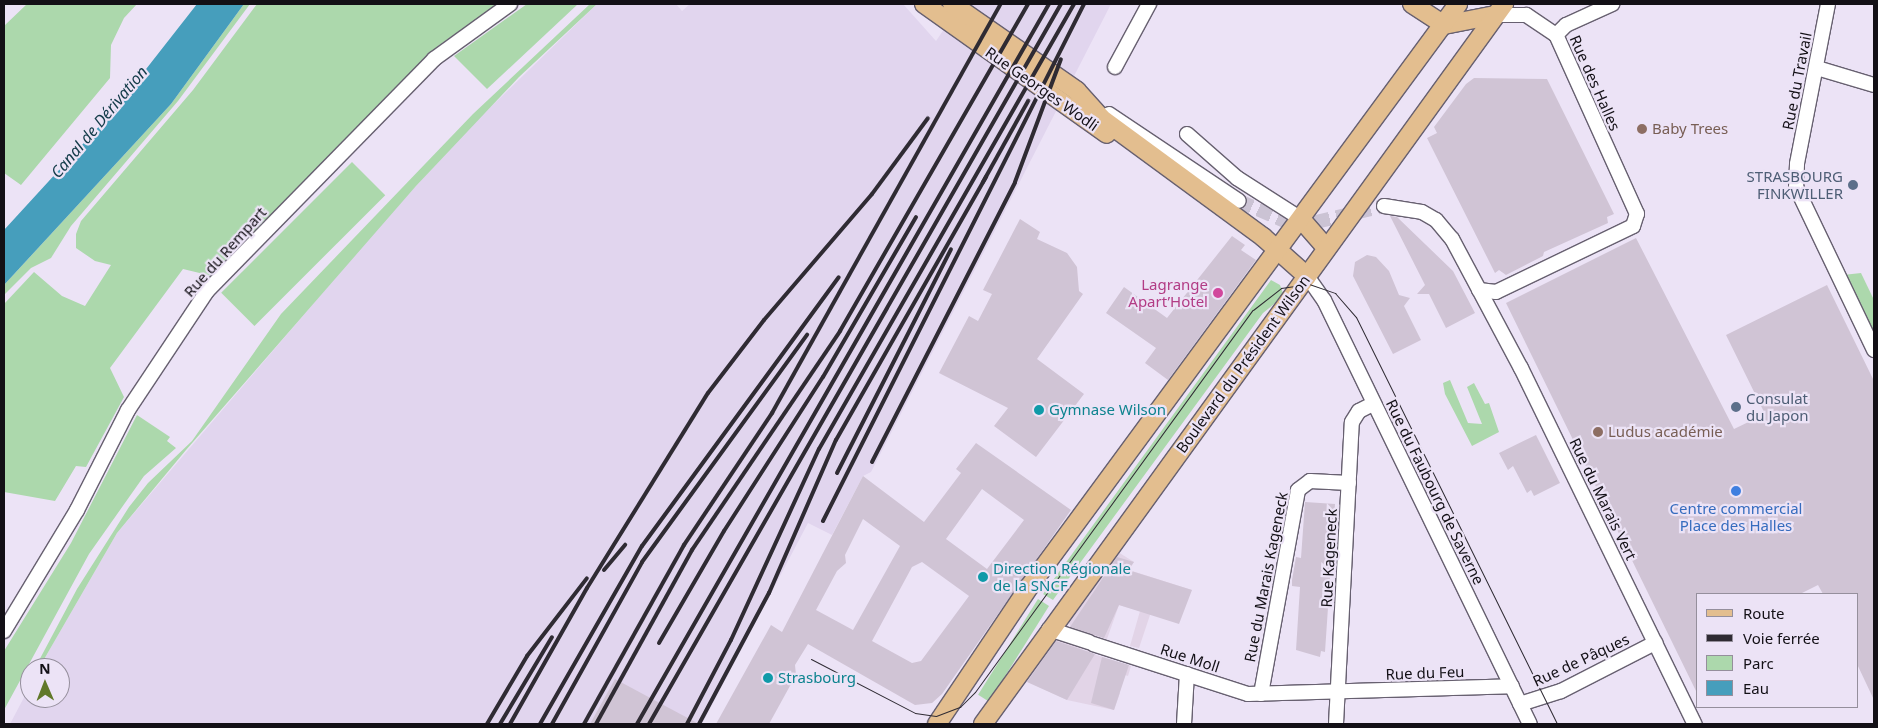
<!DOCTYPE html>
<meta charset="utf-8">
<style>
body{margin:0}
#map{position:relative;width:1878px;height:728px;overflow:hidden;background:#ece3f6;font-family:"Noto Sans",sans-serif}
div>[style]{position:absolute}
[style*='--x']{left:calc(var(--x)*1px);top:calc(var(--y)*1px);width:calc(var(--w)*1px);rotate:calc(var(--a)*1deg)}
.built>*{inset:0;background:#e1d5ee}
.education>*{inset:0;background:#e2d4e7}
.green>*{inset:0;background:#acd8ac;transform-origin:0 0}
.water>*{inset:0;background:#469ebc}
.building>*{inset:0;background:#d0c4d5}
.minor-tunnel>*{height:14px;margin-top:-7px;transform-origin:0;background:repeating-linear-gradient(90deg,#cbc3d4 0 14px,transparent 0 21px)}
.roads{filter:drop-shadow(1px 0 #676070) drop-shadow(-1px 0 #676070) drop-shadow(0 1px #676070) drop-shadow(0 -1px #676070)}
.minor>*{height:14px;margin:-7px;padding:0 7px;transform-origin:7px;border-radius:7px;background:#fff}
.major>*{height:18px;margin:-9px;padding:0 9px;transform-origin:9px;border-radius:9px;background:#e3be8f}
.tram>*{height:1px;margin:-0.5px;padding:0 0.5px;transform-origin:0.5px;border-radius:0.5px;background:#2f2b33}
.rail>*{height:4px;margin:-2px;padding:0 2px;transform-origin:2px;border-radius:2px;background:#2f2b33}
.dots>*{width:14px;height:14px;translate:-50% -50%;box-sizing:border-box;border:2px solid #ece3f6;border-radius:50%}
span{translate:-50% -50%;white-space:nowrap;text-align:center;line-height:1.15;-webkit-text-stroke:4.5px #ece3f6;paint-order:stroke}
.street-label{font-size:15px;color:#131016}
.education-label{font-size:15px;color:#785e54}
.left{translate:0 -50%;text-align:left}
.service-label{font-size:15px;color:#4e5e75}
.right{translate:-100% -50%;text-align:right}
.hotel-label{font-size:15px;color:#b23c85}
.culture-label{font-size:15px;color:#0d838f}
.shop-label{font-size:15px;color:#366cbe}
.water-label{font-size:16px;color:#123a48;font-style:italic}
.frame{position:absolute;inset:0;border:5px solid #131016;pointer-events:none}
.legend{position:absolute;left:1696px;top:593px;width:162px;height:115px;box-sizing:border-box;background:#ece3f6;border:1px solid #958f9c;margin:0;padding:6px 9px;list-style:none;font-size:15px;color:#131016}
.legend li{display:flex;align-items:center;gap:10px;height:25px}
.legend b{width:25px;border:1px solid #958f9c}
.north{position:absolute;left:20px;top:658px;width:50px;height:50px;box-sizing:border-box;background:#ece3f6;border:1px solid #958f9c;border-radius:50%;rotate:359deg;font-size:14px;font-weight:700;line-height:20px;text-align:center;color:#131016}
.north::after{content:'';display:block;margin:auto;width:18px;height:22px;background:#61782a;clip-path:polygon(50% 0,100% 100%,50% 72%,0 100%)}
</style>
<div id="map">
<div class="built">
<div style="clip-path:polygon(597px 4px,676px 4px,682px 11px,690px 4px,903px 4px,936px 41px,961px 4px,1111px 4px,871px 472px,863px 476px,832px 535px,808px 523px,702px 724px,10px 724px,30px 686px,30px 698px,60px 698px,60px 668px,39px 668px,117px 533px,385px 220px,468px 129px)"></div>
</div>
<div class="education">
<div style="clip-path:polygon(1118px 552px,1134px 562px,1129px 570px,1192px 590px,1150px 615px,1139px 648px,1130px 646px,1140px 611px,1119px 605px,1107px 639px,1096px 636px,1090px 653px,1131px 666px,1128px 676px,1116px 672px,1110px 689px,1120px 693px,1114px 710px,1067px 700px,1026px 681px,1057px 638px,1086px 651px,1092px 635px,1071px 628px,1068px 620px)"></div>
</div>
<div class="green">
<div style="clip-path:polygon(27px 4px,137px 4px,124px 18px,111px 45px,110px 78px,21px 185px,4px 173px,4px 26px)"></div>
<div style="clip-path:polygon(244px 4px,250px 4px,178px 101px,71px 226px,51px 258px,31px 268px,4px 295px,4px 285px,171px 104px)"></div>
<div style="clip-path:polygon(257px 4px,498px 4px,438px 46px,212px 276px,183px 269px,110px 368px,124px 397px,86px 467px,76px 466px,55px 501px,4px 492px,4px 304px,34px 272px,62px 296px,85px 306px,111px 265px,95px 261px,76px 248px,76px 234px,81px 221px,193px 90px)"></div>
<div style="clip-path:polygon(527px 4px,578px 4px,487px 89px,454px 56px)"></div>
<div style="clip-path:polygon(590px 4px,597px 4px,519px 77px,416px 186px,186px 450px,117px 533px,39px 668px,35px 668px,77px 589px,129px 507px,148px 483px,192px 441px,281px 314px,473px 114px)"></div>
<div style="left:352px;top:162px;width:47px;height:185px;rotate:45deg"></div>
<div style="clip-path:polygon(1861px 273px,1874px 300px,1874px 338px,1843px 275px)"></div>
<div style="clip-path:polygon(1271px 280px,1280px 285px,1284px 296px,1263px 313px,1053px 600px,1043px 594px)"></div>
<div style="clip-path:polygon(1450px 380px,1468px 423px,1482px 424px,1467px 387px,1474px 383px,1485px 404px,1489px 403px,1499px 432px,1472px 446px,1445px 394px,1443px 383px)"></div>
<div style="clip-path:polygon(137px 415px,170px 437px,167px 441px,176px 448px,144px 476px,89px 554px,4px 710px,4px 651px,71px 543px)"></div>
<div style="left:1038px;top:599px;width:13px;height:113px;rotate:32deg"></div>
</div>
<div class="water">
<div style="clip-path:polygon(197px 4px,244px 4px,171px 104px,4px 285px,4px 230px,114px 110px)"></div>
</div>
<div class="building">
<div style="clip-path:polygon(1474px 78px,1547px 79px,1614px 214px,1607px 217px,1608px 223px,1544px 252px,1543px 256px,1506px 275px,1499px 270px,1495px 273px,1427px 138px,1437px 133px,1434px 127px,1466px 84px)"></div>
<div style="clip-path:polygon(1390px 216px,1397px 217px,1453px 271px,1475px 313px,1446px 328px,1429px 294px,1417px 294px,1425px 285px)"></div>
<div style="clip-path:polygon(1020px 219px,1040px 232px,1037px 239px,1067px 253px,1077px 267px,1079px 291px,1083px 294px,1037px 359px,1084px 394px,1036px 457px,994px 426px,1008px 408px,939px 373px,969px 316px,978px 321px,992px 294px,983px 290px)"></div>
<div style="clip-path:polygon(1232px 236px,1245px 245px,1241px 250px,1256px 260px,1168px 380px,1145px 363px,1156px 348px,1106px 313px,1124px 287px,1167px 318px)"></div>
<div style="clip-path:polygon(1636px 238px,1734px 429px,1765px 414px,1726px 335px,1827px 285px,1874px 381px,1874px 700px,1857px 664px,1857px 594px,1823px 594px,1818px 585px,1800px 594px,1697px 594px,1697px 693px,1506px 303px)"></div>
<div style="clip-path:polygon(1367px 255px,1376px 257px,1389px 271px,1399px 295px,1410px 298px,1404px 306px,1421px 340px,1393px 354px,1353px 276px,1355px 262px)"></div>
<div style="clip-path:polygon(1536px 435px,1560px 483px,1534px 496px,1531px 490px,1527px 493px,1513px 466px,1508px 470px,1499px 453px)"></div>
<div style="clip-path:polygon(evenodd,976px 443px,1071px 510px,942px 694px,932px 703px,915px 705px,808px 644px,795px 665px,796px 675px,769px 724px,716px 724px,771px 625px,782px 632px,863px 476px,924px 522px,961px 473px,956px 469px,976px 443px,982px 489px,1024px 520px,987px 569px,946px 539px,982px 489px,976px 443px,863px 519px,900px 546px,853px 630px,816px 610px,837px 571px,846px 563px,845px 555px,863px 519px,976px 443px,922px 562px,969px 596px,921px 661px,912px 663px,872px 641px,912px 567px,922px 562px)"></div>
<div style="clip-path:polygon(1305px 502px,1335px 504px,1325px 652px,1321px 651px,1320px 657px,1296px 650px,1300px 587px,1292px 586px,1292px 580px,1296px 557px,1301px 558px)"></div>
<div style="clip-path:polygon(1117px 557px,1134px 562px,1128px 570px,1192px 590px,1179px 624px,1119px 605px,1104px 638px,1070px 627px)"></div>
<div style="clip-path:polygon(1056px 641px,1095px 654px,1067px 700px,1027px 682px)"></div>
<div style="clip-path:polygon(1102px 657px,1129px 665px,1114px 710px,1091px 703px)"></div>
<div style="clip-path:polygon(615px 679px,669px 708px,699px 724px,590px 724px)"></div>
</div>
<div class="minor-tunnel">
<div style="--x:1239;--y:201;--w:52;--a:23.6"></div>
<div style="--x:1287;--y:222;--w:29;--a:0"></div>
<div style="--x:1316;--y:222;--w:70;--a:-13.2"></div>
</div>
<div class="roads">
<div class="minor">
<div style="--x:1828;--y:4;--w:163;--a:101"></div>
<div style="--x:1797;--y:164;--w:23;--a:92"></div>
<div style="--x:1796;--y:187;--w:181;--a:64.4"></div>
<div style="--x:1556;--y:35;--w:14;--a:-45"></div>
<div style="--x:1566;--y:25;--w:51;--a:-24.5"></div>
<div style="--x:1115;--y:67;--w:72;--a:-61.6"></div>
<div style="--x:1817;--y:68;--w:59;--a:16.6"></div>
<div style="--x:1109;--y:114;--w:156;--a:33.8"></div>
<div style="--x:1187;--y:134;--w:67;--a:41.3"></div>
<div style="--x:1237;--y:178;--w:76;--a:32.6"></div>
<div style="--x:1384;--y:206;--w:38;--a:9"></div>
<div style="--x:1422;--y:212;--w:16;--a:30"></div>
<div style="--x:1436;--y:220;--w:25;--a:50"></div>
<div style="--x:1452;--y:239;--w:146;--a:61.9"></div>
<div style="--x:1521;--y:368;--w:396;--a:64"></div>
<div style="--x:1307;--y:276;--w:29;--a:55"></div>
<div style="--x:1324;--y:300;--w:471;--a:64.1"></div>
<div style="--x:1479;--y:290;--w:17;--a:7"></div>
<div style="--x:1496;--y:292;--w:152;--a:-25.7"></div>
<div style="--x:1633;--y:226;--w:13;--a:-72"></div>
<div style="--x:1637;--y:214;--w:196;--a:-114.3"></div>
<div style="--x:1556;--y:35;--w:36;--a:-146"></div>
<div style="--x:1526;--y:15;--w:31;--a:180"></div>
<div style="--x:1049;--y:629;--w:42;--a:18"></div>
<div style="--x:4;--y:631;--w:141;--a:-58.9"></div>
<div style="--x:77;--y:510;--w:112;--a:-63"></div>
<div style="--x:128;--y:410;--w:143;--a:-56.4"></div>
<div style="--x:207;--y:291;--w:325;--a:-45.6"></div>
<div style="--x:434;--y:59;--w:94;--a:-35.9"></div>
<div style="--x:1093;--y:644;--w:163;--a:17.9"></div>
<div style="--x:1248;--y:694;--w:264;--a:-1.7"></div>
<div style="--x:1261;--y:694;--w:207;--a:-79.7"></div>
<div style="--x:1298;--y:490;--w:15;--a:-37"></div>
<div style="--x:1310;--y:481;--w:39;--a:3"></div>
<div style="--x:1520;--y:704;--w:43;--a:-17.6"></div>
<div style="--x:1561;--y:691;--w:106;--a:-27.1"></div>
<div style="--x:1184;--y:724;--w:50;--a:-86.6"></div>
<div style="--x:1336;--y:724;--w:302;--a:-87"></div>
<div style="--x:1352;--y:422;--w:13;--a:-58"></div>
<div style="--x:1359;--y:411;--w:16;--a:-27"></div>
</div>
<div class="major">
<div style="--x:924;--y:4;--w:224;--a:35.4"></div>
<div style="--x:952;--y:4;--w:152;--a:34.8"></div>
<div style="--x:1077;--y:91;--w:36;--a:48"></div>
<div style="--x:1101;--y:118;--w:201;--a:36.3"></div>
<div style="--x:1263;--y:237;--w:59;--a:41.6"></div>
<div style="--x:1412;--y:4;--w:38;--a:33"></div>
<div style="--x:1444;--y:25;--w:52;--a:-11.1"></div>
<div style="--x:1301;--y:219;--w:38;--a:49"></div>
<div style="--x:937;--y:724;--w:165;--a:-56.1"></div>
<div style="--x:1029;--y:587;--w:724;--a:-53.65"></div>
<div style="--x:983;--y:724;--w:889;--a:-54.11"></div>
</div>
</div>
<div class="tram">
<div style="--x:811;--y:659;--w:117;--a:27.4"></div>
<div style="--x:915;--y:713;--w:21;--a:8"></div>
<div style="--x:936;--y:716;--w:26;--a:-21"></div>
<div style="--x:960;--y:707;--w:21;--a:-45"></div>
<div style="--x:975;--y:692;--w:472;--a:-54"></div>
<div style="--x:1253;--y:310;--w:36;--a:-38"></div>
<div style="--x:1281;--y:288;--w:28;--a:-8"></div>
<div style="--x:1309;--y:284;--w:28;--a:19"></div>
<div style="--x:1335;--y:293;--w:32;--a:49"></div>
<div style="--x:1356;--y:317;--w:454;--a:63.7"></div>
</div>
<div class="rail">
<div style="--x:983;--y:182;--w:93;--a:-60.9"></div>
<div style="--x:872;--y:462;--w:314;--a:-62.9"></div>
<div style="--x:1015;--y:182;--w:131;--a:-69.5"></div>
<div style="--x:837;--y:473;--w:251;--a:-63"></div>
<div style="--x:823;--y:521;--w:579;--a:-63.21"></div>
<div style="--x:604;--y:570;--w:33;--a:-50"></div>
<div style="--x:659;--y:643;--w:129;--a:-59.9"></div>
<div style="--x:724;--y:531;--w:183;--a:-57.3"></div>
<div style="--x:823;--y:377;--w:185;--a:-59.8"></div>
<div style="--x:487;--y:724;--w:79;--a:-59.5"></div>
<div style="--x:527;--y:656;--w:98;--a:-52.4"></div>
<div style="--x:500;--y:724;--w:101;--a:-59.1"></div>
<div style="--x:510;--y:724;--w:156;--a:-60.5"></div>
<div style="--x:587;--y:588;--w:229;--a:-58.2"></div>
<div style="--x:708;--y:393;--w:92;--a:-52.5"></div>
<div style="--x:764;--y:320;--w:166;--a:-49.4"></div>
<div style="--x:872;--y:194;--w:94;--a:-53.6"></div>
<div style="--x:540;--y:724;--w:205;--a:-60.2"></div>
<div style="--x:642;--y:546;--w:333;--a:-53.8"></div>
<div style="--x:552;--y:724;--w:185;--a:-60.9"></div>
<div style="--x:642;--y:562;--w:281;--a:-54"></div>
<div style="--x:584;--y:724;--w:205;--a:-60.8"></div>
<div style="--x:684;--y:545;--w:159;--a:-56.3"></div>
<div style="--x:772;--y:413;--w:469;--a:-60.8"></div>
<div style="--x:596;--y:724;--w:199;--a:-61.1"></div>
<div style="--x:692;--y:550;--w:264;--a:-55.9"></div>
<div style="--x:840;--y:331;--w:377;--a:-60.1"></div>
<div style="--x:637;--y:724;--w:830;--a:-60.22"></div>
<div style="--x:649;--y:724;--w:830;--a:-60.22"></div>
<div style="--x:687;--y:724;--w:95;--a:-62.4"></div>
<div style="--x:731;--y:640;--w:210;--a:-65.3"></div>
<div style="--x:819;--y:449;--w:513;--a:-60.19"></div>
<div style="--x:699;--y:724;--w:149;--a:-61.9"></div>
<div style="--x:769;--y:593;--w:167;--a:-66.4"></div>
<div style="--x:836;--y:440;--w:303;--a:-60.3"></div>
</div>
<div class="dots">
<div style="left:1642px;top:129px;background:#8d6e63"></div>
<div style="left:1853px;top:185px;background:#5c6f8a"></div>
<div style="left:1218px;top:293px;background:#d1479c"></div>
<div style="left:1736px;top:407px;background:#5c6f8a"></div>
<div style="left:1039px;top:410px;background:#0f9aa8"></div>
<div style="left:1598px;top:432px;background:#8d6e63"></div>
<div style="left:1736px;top:491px;background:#3f7fe0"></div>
<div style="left:983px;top:577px;background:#0f9aa8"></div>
<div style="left:768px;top:678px;background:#0f9aa8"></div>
</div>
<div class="street-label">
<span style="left:1797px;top:81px;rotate:-79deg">Rue du Travail</span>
<span style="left:1595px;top:83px;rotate:66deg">Rue des Halles</span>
<span style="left:1042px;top:89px;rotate:35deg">Rue Georges Wodli</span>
<span style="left:225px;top:252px;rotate:-48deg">Rue du Rempart</span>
<span style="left:1243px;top:364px;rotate:-54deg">Boulevard du Président Wilson</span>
<span style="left:1435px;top:492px;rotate:64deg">Rue du Faubourg de Saverne</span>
<span style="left:1603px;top:499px;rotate:64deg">Rue du Marais Vert</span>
<span style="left:1329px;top:558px;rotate:-87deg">Rue Kageneck</span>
<span style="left:1266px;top:577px;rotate:-79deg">Rue du Marais Kageneck</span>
<span style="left:1190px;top:658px;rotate:18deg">Rue Moll</span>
<span style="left:1581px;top:660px;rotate:-25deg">Rue de Pâques</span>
<span style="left:1425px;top:673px;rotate:-2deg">Rue du Feu</span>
</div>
<div class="education-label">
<span class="left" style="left:1652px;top:129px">Baby Trees</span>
<span class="left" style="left:1608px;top:432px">Ludus académie</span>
</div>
<div class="service-label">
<span class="right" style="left:1843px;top:185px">STRASBOURG<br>FINKWILLER</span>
<span class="left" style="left:1746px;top:407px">Consulat<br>du Japon</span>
</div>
<div class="hotel-label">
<span class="right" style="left:1208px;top:293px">Lagrange<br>Apart’Hotel</span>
</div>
<div class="culture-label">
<span class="left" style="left:1049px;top:410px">Gymnase Wilson</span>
<span class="left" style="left:993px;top:577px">Direction Régionale<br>de la SNCF</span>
<span class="left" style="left:778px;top:678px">Strasbourg</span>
</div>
<div class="shop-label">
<span style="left:1736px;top:517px">Centre commercial<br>Place des Halles</span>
</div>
<div class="water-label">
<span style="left:99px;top:122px;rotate:-50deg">Canal de Dérivation</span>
</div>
<div class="frame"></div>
<ul class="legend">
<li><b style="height:6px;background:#e3be8f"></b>Route</li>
<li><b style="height:6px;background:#2f2b33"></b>Voie ferrée</li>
<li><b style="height:14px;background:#acd8ac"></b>Parc</li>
<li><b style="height:14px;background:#469ebc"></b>Eau</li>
</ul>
<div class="north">N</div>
</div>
